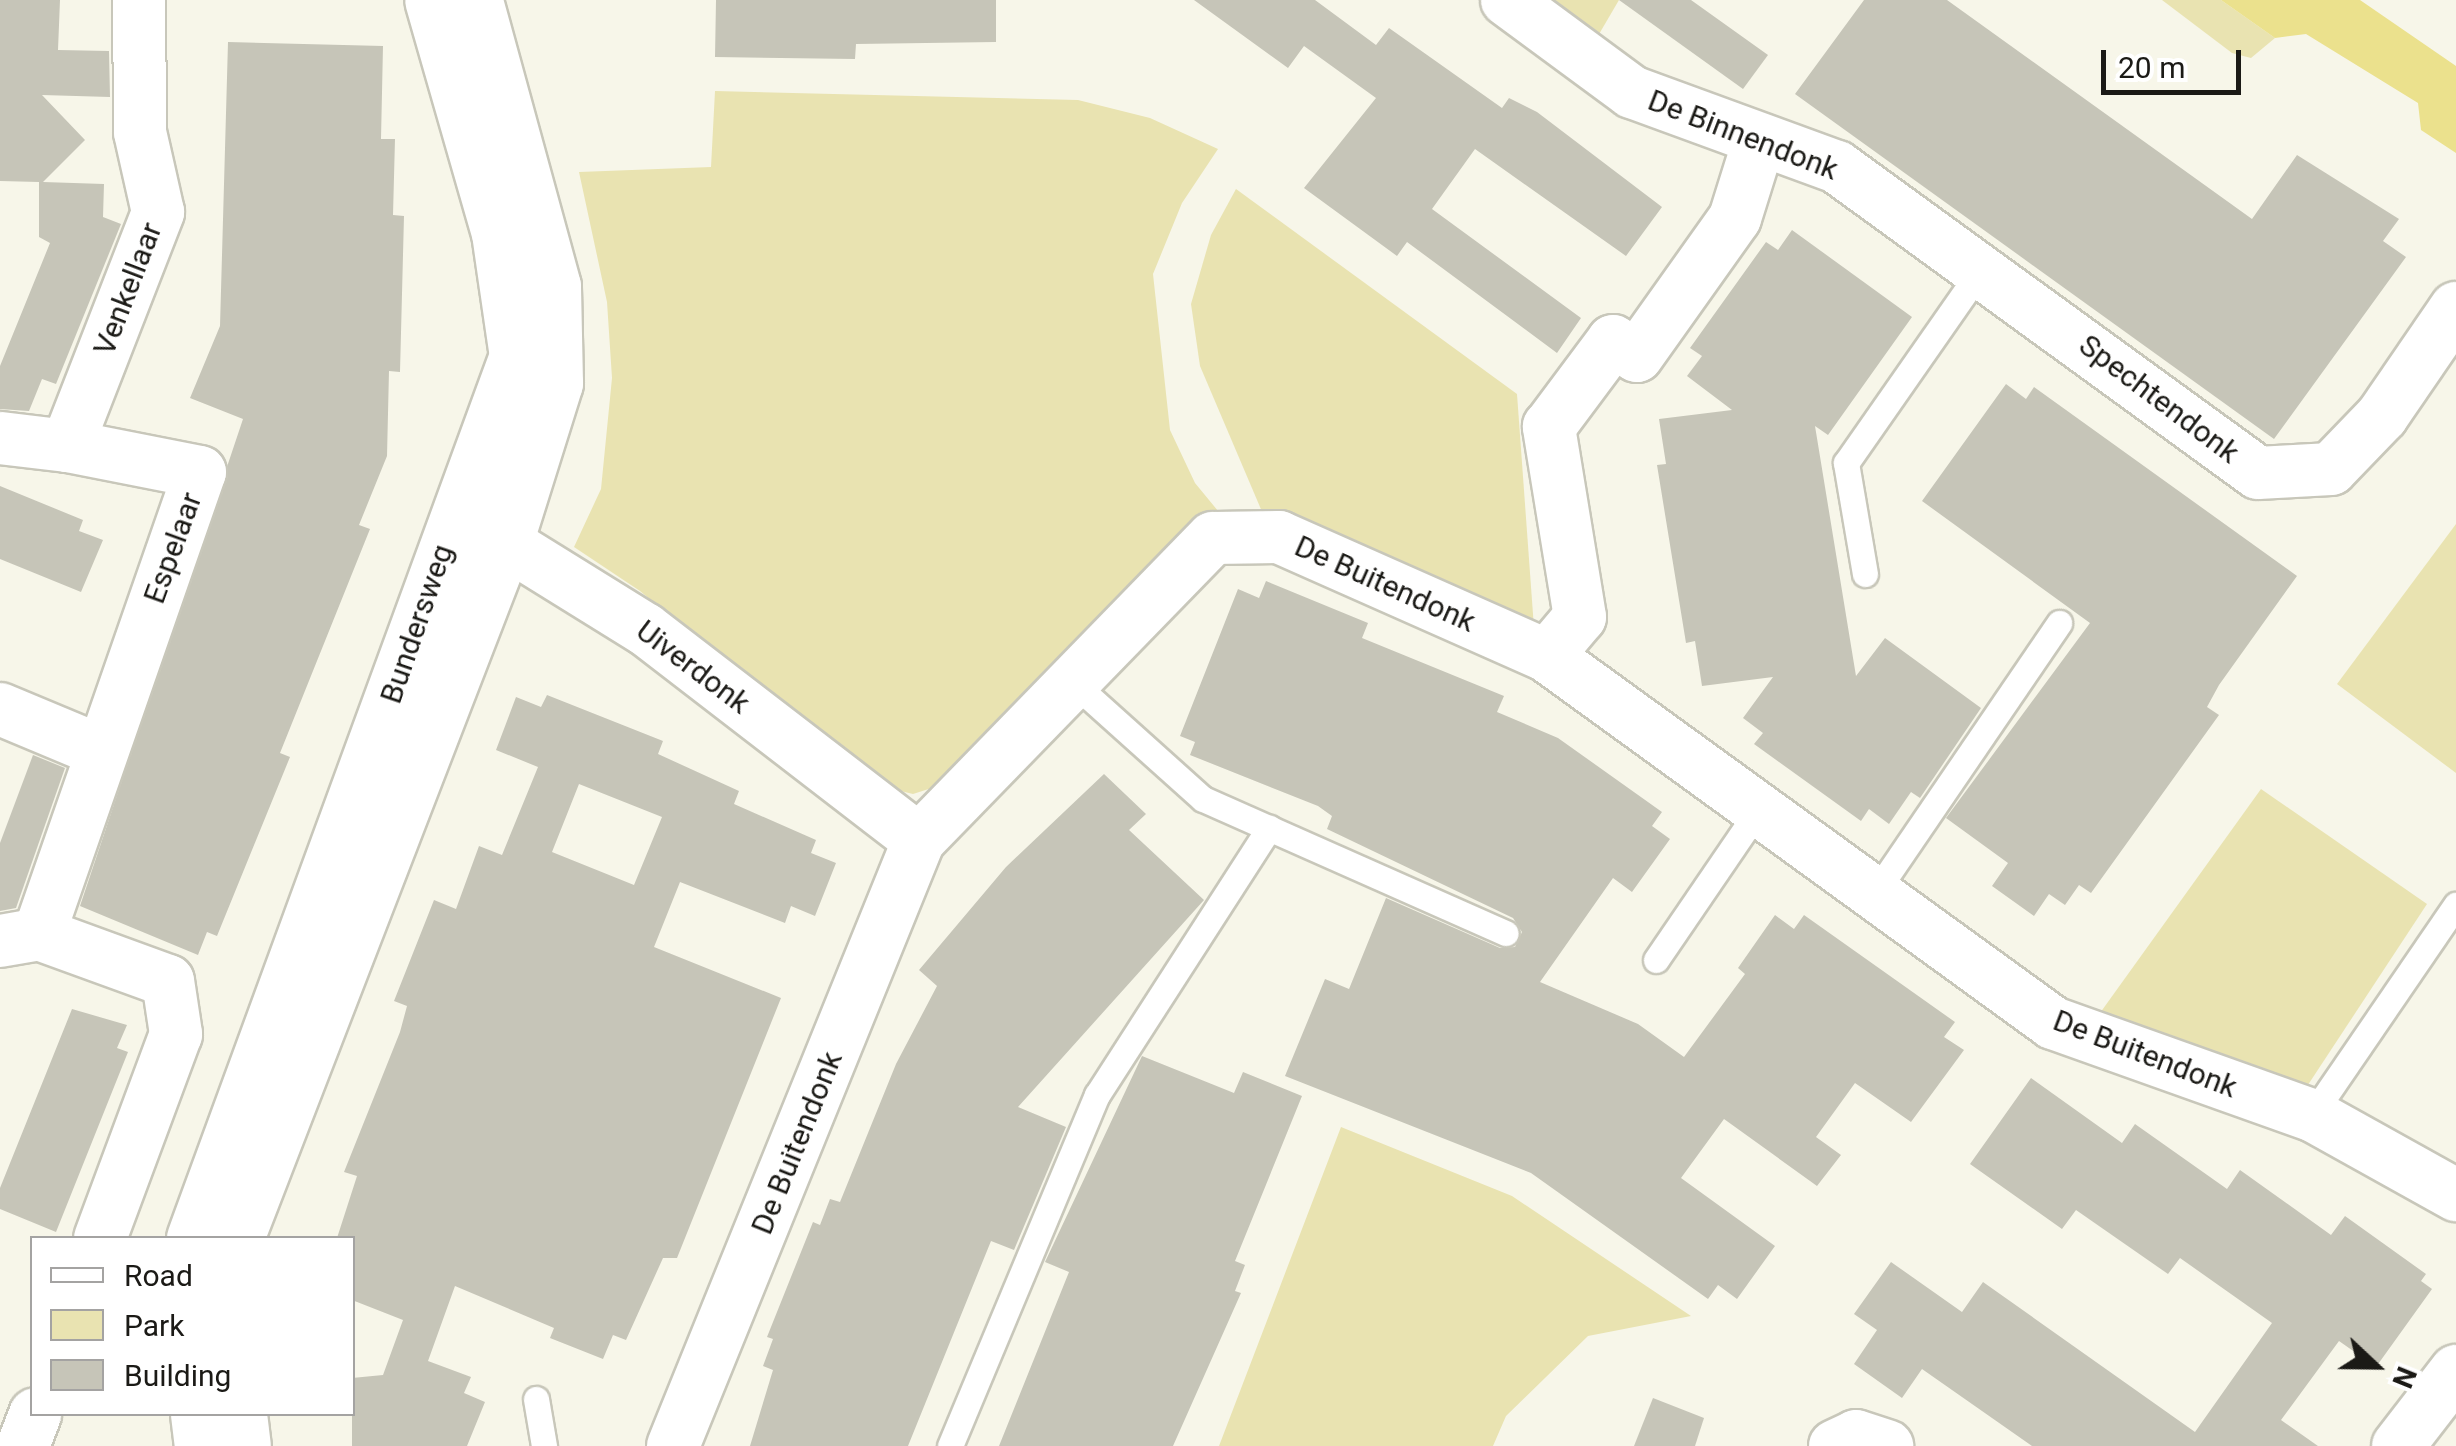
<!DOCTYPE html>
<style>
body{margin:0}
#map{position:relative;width:2456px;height:1446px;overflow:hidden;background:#f7f6e9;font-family:Roboto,sans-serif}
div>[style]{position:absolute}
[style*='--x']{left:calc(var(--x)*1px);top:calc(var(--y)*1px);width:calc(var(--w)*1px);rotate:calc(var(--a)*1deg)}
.green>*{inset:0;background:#e9e3b1}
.water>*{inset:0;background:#ebe18d}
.building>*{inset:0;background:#c6c5b8}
.roads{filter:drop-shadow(2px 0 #c8c7ba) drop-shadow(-2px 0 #c8c7ba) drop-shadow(0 2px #c8c7ba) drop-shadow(0 -2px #c8c7ba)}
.service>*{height:25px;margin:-12.5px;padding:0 12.5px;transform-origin:12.5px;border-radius:12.5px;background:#fff}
.minor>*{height:52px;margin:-26px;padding:0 26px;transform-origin:26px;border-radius:26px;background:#fff}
.tertiary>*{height:55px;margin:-27.5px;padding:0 27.5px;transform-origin:27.5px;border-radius:27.5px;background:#fff}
span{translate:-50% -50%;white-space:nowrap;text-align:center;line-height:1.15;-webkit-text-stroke:9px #fff;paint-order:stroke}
.street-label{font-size:30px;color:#1b1a16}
.legend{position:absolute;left:30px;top:1236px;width:325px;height:180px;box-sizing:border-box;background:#fff;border:2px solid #a4a3a2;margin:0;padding:12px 18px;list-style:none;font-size:30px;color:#1b1a16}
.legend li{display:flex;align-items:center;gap:20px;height:50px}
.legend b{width:50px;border:2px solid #a4a3a2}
.north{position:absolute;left:2326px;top:1316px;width:100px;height:100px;-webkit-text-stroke:8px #fff;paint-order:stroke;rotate:112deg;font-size:28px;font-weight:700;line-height:40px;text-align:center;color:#1b1a16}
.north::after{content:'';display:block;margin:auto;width:35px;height:45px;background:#1b1a16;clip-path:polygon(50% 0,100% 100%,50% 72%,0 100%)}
.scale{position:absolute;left:2101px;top:50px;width:140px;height:45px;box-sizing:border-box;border:5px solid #1b1a16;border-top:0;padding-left:12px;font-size:30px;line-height:35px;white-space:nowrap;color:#1b1a16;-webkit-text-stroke:8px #fff;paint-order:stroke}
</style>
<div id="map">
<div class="green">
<div style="clip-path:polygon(1539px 0,1619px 0,1595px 41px)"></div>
<div style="clip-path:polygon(2162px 0,2221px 0,2275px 38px,2251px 58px,2232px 53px)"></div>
<div style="clip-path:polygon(715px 91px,1078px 100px,1150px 118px,1218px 149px,1182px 203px,1153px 274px,1170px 430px,1195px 483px,1223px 517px,938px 786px,913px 794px,872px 784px,640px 591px,574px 547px,601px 489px,612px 378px,607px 302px,579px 172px,711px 167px)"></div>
<div style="clip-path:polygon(1236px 189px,1517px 394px,1534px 628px,1263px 514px,1200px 366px,1191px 304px,1211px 235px)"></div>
<div style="clip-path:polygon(2456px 524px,2456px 773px,2337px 684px)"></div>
<div style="clip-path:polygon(2261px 789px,2427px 904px,2300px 1097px,2100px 1013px)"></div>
<div style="clip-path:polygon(1341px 1127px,1512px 1196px,1691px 1316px,1588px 1336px,1506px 1416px,1493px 1446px,1219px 1446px)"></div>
</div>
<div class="water">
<div style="clip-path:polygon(2221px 0,2360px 0,2456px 66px,2456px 153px,2421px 130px,2418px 103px,2306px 34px,2275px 38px)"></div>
</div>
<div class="building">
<div style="clip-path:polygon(0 0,60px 0,58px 50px,109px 51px,110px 97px,42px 95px,85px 140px,43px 182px,104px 184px,103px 217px,121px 224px,56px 384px,42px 379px,29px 411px,0 409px,0 366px,50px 243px,39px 237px,39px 182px,0 181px)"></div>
<div style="clip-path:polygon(716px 0,996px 0,996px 42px,856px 44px,855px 59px,715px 57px)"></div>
<div style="clip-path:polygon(1194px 0,1315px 0,1376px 45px,1389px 28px,1502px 108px,1509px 98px,1537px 112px,1662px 207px,1626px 256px,1475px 149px,1432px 209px,1581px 318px,1557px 353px,1407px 242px,1397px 256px,1304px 188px,1376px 98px,1304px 46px,1288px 68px)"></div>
<div style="clip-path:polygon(1619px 0,1691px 0,1768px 55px,1743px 89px)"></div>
<div style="clip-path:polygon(1864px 0,1947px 0,2252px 219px,2297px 155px,2399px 219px,2383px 241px,2406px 257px,2274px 439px,1795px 94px)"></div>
<div style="clip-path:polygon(228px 42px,383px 46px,381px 139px,395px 139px,393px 215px,404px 216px,400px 372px,389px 371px,387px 456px,359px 525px,370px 529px,280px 753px,290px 757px,217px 936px,207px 932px,198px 955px,80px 906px,243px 419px,190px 398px,220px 326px)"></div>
<div style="clip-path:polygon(1792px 230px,1912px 317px,1828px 435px,1815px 426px,1856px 676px,1885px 638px,1981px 708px,1920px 798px,1911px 792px,1889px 824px,1869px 809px,1861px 821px,1754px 744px,1763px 733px,1743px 718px,1773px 677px,1702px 686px,1695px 641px,1686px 643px,1657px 465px,1666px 464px,1659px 419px,1732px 410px,1687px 376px,1702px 356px,1690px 348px,1766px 242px,1778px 250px)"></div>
<div style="clip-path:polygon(2006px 384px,2026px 399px,2034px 387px,2297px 576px,2219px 685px,2207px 707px,2219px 715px,2091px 893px,2079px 885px,2065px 905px,2049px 894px,2034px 916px,1992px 886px,2008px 863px,1946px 818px,2090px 623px,1922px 501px)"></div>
<div style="clip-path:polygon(0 486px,83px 520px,79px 531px,103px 540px,81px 592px,0 559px)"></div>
<div style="clip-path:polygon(1266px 581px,1368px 623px,1362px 638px,1504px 696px,1497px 712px,1558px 738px,1662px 812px,1652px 826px,1670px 839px,1632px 892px,1613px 878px,1540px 982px,1638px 1024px,1684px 1057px,1745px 974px,1738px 968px,1775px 915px,1794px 929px,1804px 915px,1955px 1022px,1944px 1037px,1964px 1050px,1911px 1122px,1855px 1083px,1816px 1137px,1841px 1155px,1817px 1186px,1724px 1119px,1681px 1178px,1775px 1246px,1737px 1299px,1718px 1285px,1708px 1299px,1531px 1173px,1285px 1076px,1325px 979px,1349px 989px,1386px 898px,1500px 948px,1515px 947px,1522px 932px,1513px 918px,1327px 829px,1332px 816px,1318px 806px,1190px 755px,1195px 742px,1180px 736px,1238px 589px,1259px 598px)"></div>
<div style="clip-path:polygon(evenodd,547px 695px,663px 741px,658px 754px,739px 791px,734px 804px,816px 840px,811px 853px,836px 863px,815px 916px,791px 906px,785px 923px,680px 882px,654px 947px,781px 998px,677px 1258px,663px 1258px,626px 1340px,613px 1335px,603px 1359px,550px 1338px,554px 1328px,455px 1286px,428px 1361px,471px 1377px,464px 1393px,485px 1402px,467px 1446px,352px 1446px,352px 1378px,383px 1375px,403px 1320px,352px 1300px,352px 1238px,337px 1238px,357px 1176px,344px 1172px,400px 1032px,407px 1006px,394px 1001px,434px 900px,456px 909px,479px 846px,502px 855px,538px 767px,496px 750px,516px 697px,541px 707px,547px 695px,579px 784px,662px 817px,634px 885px,552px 852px,579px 784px)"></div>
<div style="clip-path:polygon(33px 755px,65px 768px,16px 908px,0 911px,0 843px)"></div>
<div style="clip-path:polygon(1104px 774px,1146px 814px,1129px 830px,1204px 900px,1018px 1107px,1066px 1127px,1014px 1250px,991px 1241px,908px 1446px,750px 1446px,773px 1370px,763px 1366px,773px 1339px,767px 1337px,813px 1222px,820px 1225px,830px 1199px,840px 1202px,896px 1064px,937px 986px,919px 970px,1006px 867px)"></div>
<div style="clip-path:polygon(72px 1009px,127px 1025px,117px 1048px,128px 1052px,56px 1232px,0 1209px,0 1188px)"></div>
<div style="clip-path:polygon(1142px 1056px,1234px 1093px,1243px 1072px,1302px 1096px,1235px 1261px,1245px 1265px,1235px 1291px,1241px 1293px,1173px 1446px,999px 1446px,1069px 1272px,1045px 1262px)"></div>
<div style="clip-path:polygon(2031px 1078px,2122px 1143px,2135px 1124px,2227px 1189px,2240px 1170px,2331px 1235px,2345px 1216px,2426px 1274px,2421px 1281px,2432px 1289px,2376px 1367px,2339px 1341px,2281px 1420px,2318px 1446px,2032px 1446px,1922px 1369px,1902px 1398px,1854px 1364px,1877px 1330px,1854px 1314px,1891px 1262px,1962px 1312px,1983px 1282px,2195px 1432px,2272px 1323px,2180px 1258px,2168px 1274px,2076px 1210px,2062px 1229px,1970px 1164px)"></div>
<div style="clip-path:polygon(1653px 1398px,1704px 1418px,1695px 1446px,1634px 1446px)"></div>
</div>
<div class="roads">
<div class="service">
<div style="--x:1865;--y:574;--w:113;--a:-99.7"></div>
<div style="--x:1846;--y:463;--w:238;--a:-55.1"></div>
<div style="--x:1068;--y:678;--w:181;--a:41.9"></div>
<div style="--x:1203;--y:799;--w:331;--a:23.9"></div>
<div style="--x:1875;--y:893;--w:327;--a:-55.7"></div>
<div style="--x:1656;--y:960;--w:186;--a:-55.7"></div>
<div style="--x:2312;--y:1115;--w:255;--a:-55.6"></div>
<div style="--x:536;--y:1399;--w:48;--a:80.3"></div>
<div style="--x:950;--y:1446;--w:381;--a:-67.3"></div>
<div style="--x:1097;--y:1095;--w:318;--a:-57.2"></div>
</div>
<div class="minor">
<div style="--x:1507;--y:0;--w:155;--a:36.4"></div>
<div style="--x:1632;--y:92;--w:218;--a:20.1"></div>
<div style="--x:1837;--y:167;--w:520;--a:36.01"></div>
<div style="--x:2258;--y:473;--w:73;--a:-3.1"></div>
<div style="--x:2331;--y:469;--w:74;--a:-46.1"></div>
<div style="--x:2382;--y:416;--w:131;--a:-55.6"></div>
<div style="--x:0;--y:438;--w:67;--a:6.8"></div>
<div style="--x:67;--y:446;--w:251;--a:-68.7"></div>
<div style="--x:158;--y:212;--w:82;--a:-102.7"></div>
<div style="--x:140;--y:132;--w:132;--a:-90.4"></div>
<div style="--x:469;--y:520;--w:207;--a:31.8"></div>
<div style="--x:645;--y:629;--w:346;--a:37.6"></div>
<div style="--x:1547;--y:656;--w:51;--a:-49.8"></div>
<div style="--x:1580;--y:617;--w:193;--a:-99.3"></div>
<div style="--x:1549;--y:427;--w:107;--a:-53.3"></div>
<div style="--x:1613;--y:341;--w:28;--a:32"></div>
<div style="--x:1637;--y:356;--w:169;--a:-54.6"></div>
<div style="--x:1735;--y:218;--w:81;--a:-72.7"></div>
<div style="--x:0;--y:709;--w:109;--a:22.6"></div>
<div style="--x:39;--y:934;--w:137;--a:20"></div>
<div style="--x:168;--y:981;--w:54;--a:81.4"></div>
<div style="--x:176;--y:1034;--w:218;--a:110.4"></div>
<div style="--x:0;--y:941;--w:40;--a:-10"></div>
<div style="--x:39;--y:934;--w:489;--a:-70.8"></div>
<div style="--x:200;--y:472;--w:136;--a:-168.9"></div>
<div style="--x:23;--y:1446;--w:34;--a:-69"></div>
<div style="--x:673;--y:1446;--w:654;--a:-67.91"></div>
<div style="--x:919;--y:840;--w:421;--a:-45.8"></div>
<div style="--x:1213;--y:538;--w:66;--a:-0.9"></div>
<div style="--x:1279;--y:537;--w:293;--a:23.9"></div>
<div style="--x:1547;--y:656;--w:625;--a:35.95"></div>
<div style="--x:2053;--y:1023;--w:275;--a:19.6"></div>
<div style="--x:2312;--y:1115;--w:165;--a:29.1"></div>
<div style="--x:1835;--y:1446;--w:23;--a:-25"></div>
<div style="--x:1856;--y:1436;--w:33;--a:18"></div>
<div style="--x:2398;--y:1446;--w:95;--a:-52.3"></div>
</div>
<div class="tertiary">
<div style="--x:194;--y:1238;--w:939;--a:-69.89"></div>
<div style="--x:517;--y:356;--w:124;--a:-98.3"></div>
<div style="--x:499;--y:233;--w:242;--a:-106"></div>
<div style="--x:236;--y:1238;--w:749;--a:-68.88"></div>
<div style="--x:506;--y:539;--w:164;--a:-72.6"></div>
<div style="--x:555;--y:383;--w:97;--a:-91.2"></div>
<div style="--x:553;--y:286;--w:296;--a:-105.3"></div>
<div style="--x:198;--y:1414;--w:32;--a:83"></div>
<div style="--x:239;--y:1414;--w:32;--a:83"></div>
</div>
</div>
<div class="street-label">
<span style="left:1743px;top:135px;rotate:21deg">De Binnendonk</span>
<span style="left:128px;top:289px;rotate:-69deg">Venkellaar</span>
<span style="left:2159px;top:399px;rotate:37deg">Spechtendonk</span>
<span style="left:173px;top:548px;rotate:-70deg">Espelaar</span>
<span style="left:1385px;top:584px;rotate:24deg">De Buitendonk</span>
<span style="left:417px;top:624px;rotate:-71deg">Bundersweg</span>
<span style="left:693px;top:667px;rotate:37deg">Uiverdonk</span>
<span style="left:2145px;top:1054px;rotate:21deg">De Buitendonk</span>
<span style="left:797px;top:1143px;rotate:-68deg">De Buitendonk</span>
</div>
<ul class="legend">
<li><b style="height:12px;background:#fff"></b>Road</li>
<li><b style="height:28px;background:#e9e3b1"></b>Park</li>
<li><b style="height:28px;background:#c6c5b8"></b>Building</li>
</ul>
<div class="north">N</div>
<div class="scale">20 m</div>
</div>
